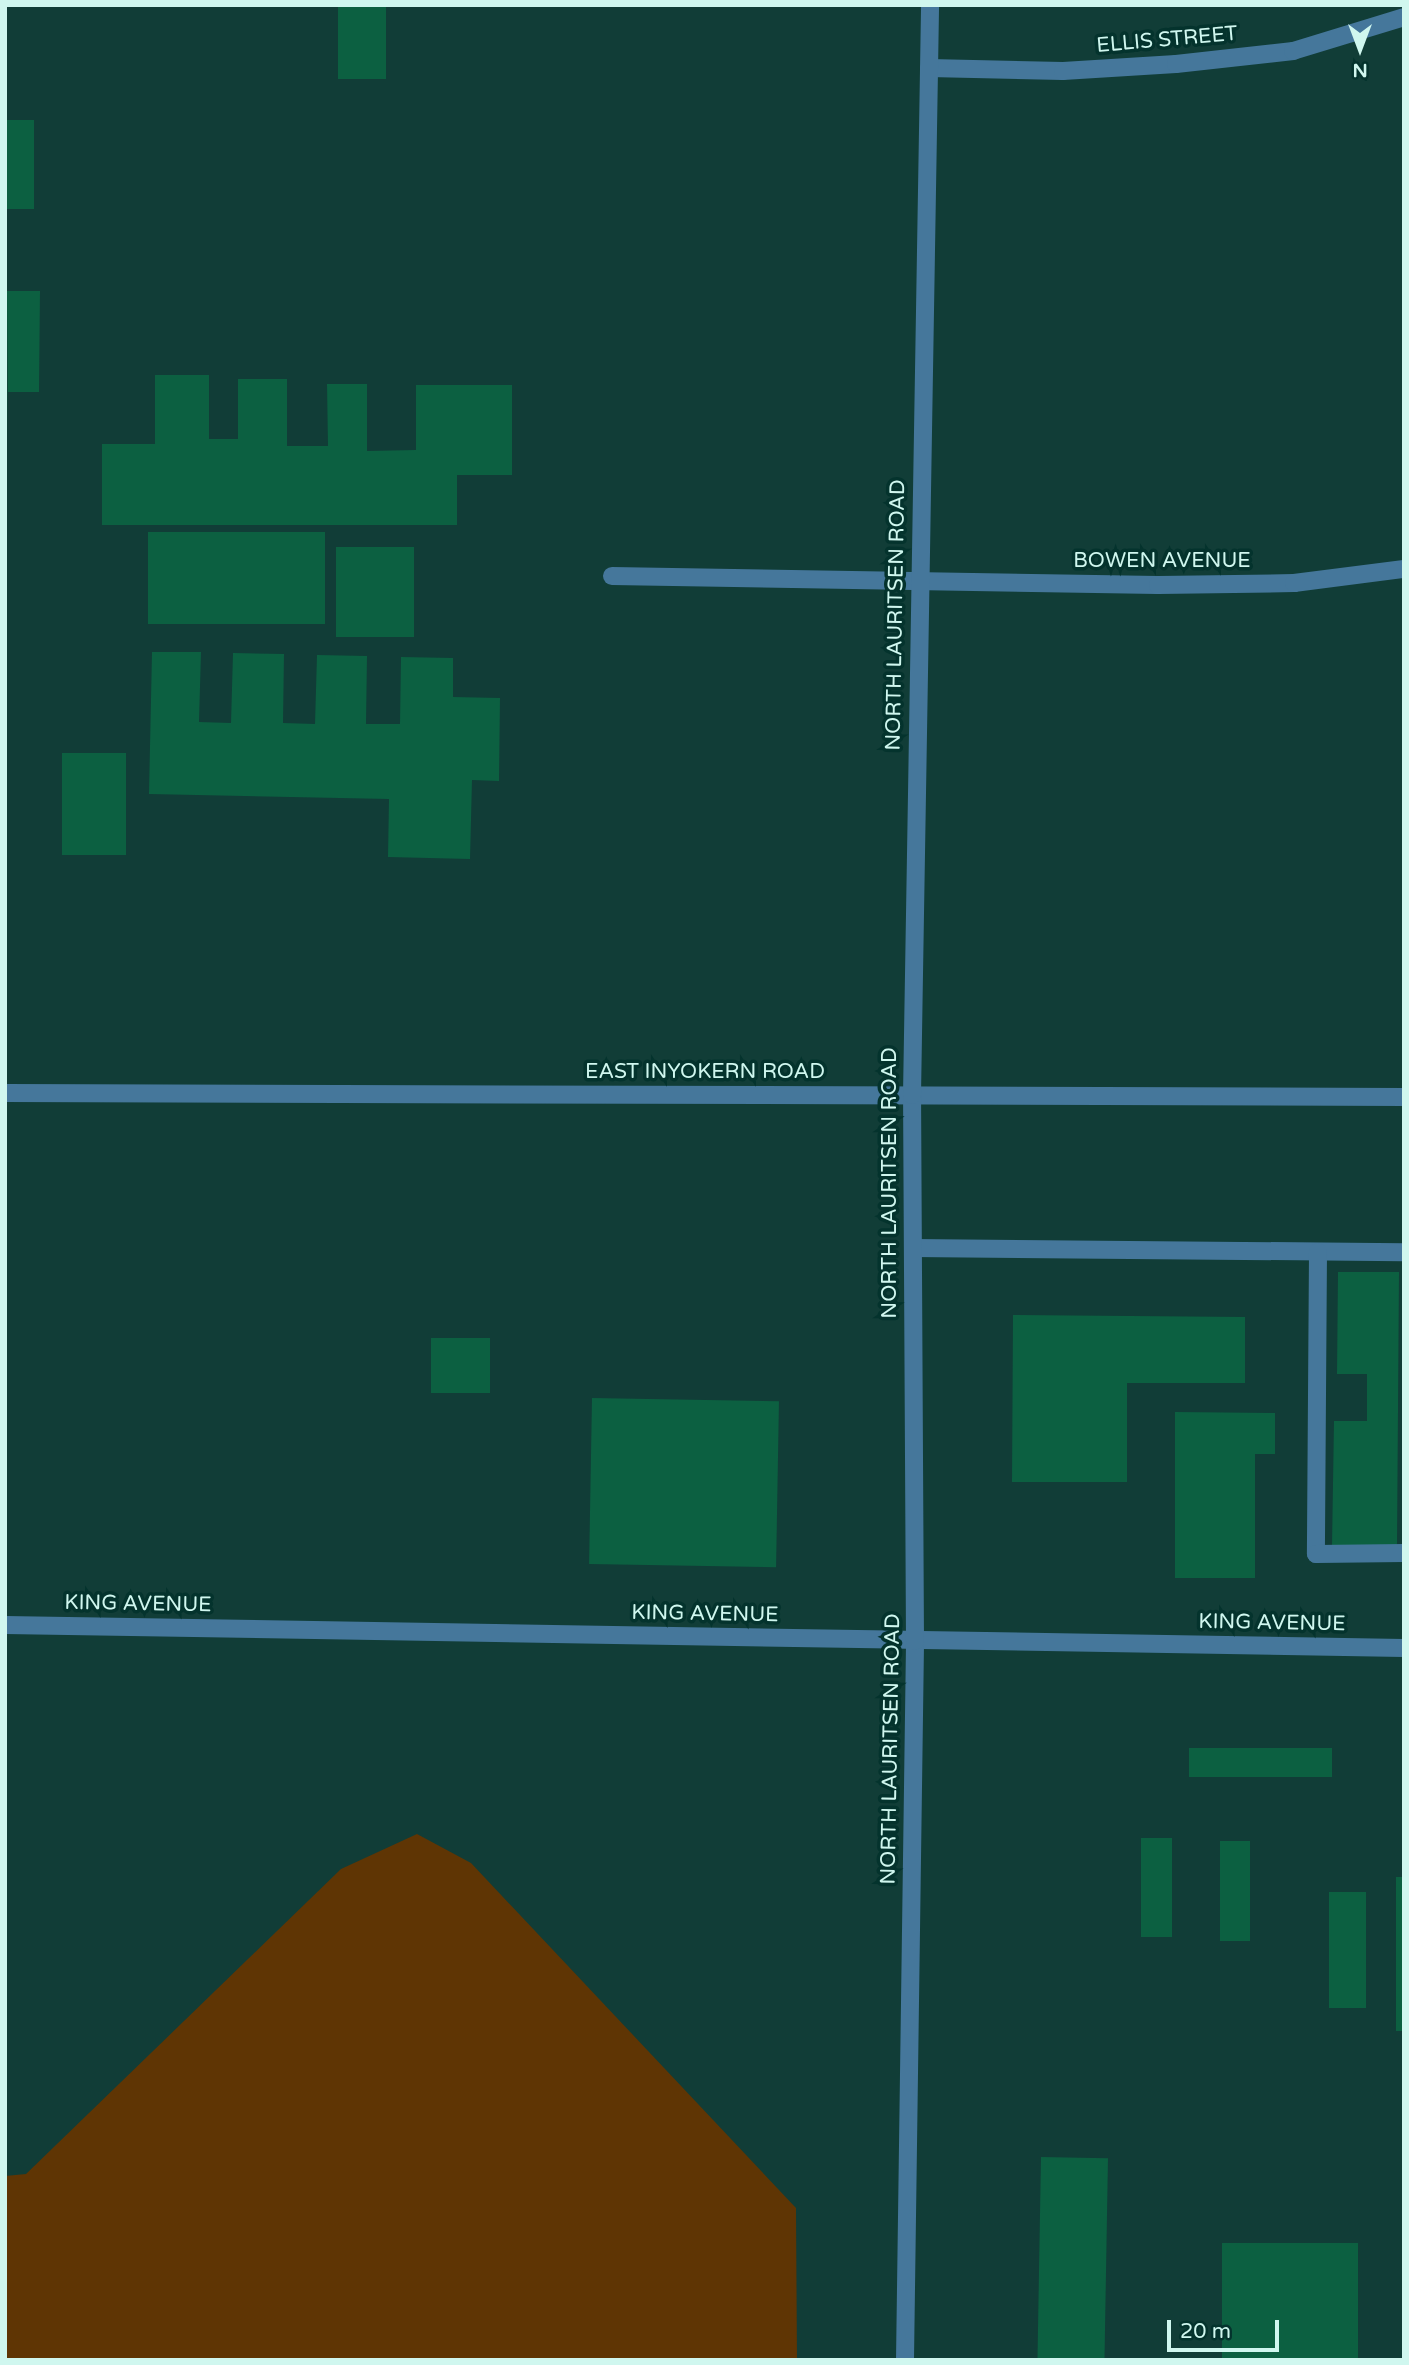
<!DOCTYPE html>
<style>
body{margin:0}
#map{position:relative;width:1409px;height:2365px;overflow:hidden;background:#113d37;font-family:"Varela Round",sans-serif}
div>[style]{position:absolute}
[style*='--x']{left:calc(var(--x)*1px);top:calc(var(--y)*1px);width:calc(var(--w)*1px);rotate:calc(var(--a)*1deg)}
.green>*{inset:0;background:#5f3504}
.building>*{inset:0;background:#0c6041;transform-origin:0 0}
.minor>*{height:18px;margin:-9px;padding:0 9px;transform-origin:9px;border-radius:9px;background:#45779b}
span{translate:-50% -50%;white-space:nowrap;text-align:center;line-height:1.15;-webkit-text-stroke:7px #04332d;paint-order:stroke}
.street-label{font-size:21px;color:#d0f7ef}
.frame{position:absolute;inset:0;border:7px solid #d0f7ef;pointer-events:none}
.north{position:absolute;left:1325px;top:14px;width:70px;height:70px;-webkit-text-stroke:5px #04332d;paint-order:stroke;rotate:180deg;font-size:19px;font-weight:700;line-height:28px;text-align:center;color:#d0f7ef}
.north::after{content:'';display:block;margin:auto;width:24px;height:32px;background:#d0f7ef;clip-path:polygon(50% 0,100% 100%,50% 72%,0 100%)}
.scale{position:absolute;left:1167px;top:2320px;width:112px;height:32px;box-sizing:border-box;border:4px solid #d0f7ef;border-top:0;padding-left:9px;font-size:21px;line-height:24px;white-space:nowrap;color:#d0f7ef;-webkit-text-stroke:5px #04332d;paint-order:stroke}
</style>
<div id="map">
<div class="green">
<div style="clip-path:polygon(417px 1834px,471px 1863px,796px 2208px,797px 2360px,5px 2360px,5px 2176px,26px 2174px,341px 1869px)"></div>
</div>
<div class="building">
<div style="left:338px;top:6px;width:48px;height:73px"></div>
<div style="left:5px;top:120px;width:29px;height:89px"></div>
<div style="clip-path:polygon(7px 291px,40px 291px,39px 392px,8px 392px,8px 440px)"></div>
<div style="clip-path:polygon(155px 375px,209px 375px,209px 439px,238px 439px,238px 379px,287px 379px,287px 446px,328px 446px,327px 384px,367px 384px,367px 451px,416px 450px,416px 385px,512px 385px,512px 475px,457px 475px,457px 525px,102px 525px,102px 444px,155px 444px)"></div>
<div style="left:148px;top:532px;width:177px;height:92px"></div>
<div style="left:336px;top:547px;width:78px;height:90px"></div>
<div style="clip-path:polygon(152px 652px,201px 652px,199px 722px,231px 723px,233px 653px,284px 654px,283px 723px,315px 724px,317px 655px,367px 656px,366px 724px,400px 724px,401px 657px,453px 658px,453px 697px,500px 698px,499px 781px,472px 780px,470px 859px,388px 857px,389px 799px,149px 794px)"></div>
<div style="left:62px;top:753px;width:64px;height:102px"></div>
<div style="clip-path:polygon(1338px 1272px,1399px 1272px,1397px 1547px,1332px 1546px,1334px 1421px,1367px 1421px,1367px 1374px,1337px 1374px)"></div>
<div style="clip-path:polygon(1013px 1315px,1245px 1317px,1245px 1383px,1127px 1383px,1127px 1482px,1012px 1482px)"></div>
<div style="left:431px;top:1338px;width:59px;height:55px"></div>
<div style="left:592px;top:1398px;width:187px;height:166px;rotate:1deg"></div>
<div style="clip-path:polygon(1175px 1412px,1275px 1413px,1275px 1454px,1255px 1454px,1255px 1578px,1175px 1578px)"></div>
<div style="left:1189px;top:1748px;width:143px;height:29px"></div>
<div style="left:1141px;top:1838px;width:31px;height:99px"></div>
<div style="left:1220px;top:1841px;width:30px;height:100px"></div>
<div style="left:1396px;top:1877px;width:8px;height:154px"></div>
<div style="left:1329px;top:1892px;width:37px;height:116px"></div>
<div style="left:1041px;top:2157px;width:67px;height:203px;rotate:1deg"></div>
<div style="left:1222px;top:2243px;width:136px;height:117px"></div>
</div>
<div class="minor">
<div style="--x:929;--y:68;--w:134;--a:1.3"></div>
<div style="--x:1063;--y:71;--w:113;--a:-3.5"></div>
<div style="--x:1176;--y:64;--w:118;--a:-6.3"></div>
<div style="--x:1293;--y:51;--w:116;--a:-17"></div>
<div style="--x:612;--y:576;--w:546;--a:0.94"></div>
<div style="--x:1158;--y:585;--w:136;--a:-0.8"></div>
<div style="--x:1294;--y:583;--w:111;--a:-7.3"></div>
<div style="--x:5;--y:1093;--w:1399;--a:0.16"></div>
<div style="--x:913;--y:1248;--w:491;--a:0.5"></div>
<div style="--x:1318;--y:1252;--w:302;--a:90.4"></div>
<div style="--x:1316;--y:1554;--w:88;--a:-0.7"></div>
<div style="--x:5;--y:1625;--w:1399;--a:0.94"></div>
<div style="--x:905;--y:2360;--w:719;--a:-89.2"></div>
<div style="--x:915;--y:1641;--w:546;--a:-90.31"></div>
<div style="--x:912;--y:1095;--w:1090;--a:-89.05"></div>
</div>
<div class="street-label">
<span style="left:1167px;top:40px;rotate:-5deg">ELLIS STREET</span>
<span style="left:1162px;top:561px">BOWEN AVENUE</span>
<span style="left:896px;top:615px;rotate:-89deg">NORTH LAURITSEN ROAD</span>
<span style="left:705px;top:1072px">EAST INYOKERN ROAD</span>
<span style="left:890px;top:1183px;rotate:-90deg">NORTH LAURITSEN ROAD</span>
<span style="left:138px;top:1604px;rotate:1deg">KING AVENUE</span>
<span style="left:705px;top:1614px;rotate:1deg">KING AVENUE</span>
<span style="left:1272px;top:1623px;rotate:1deg">KING AVENUE</span>
<span style="left:891px;top:1749px;rotate:-89deg">NORTH LAURITSEN ROAD</span>
</div>
<div class="frame"></div>
<div class="north">N</div>
<div class="scale">20 m</div>
</div>
